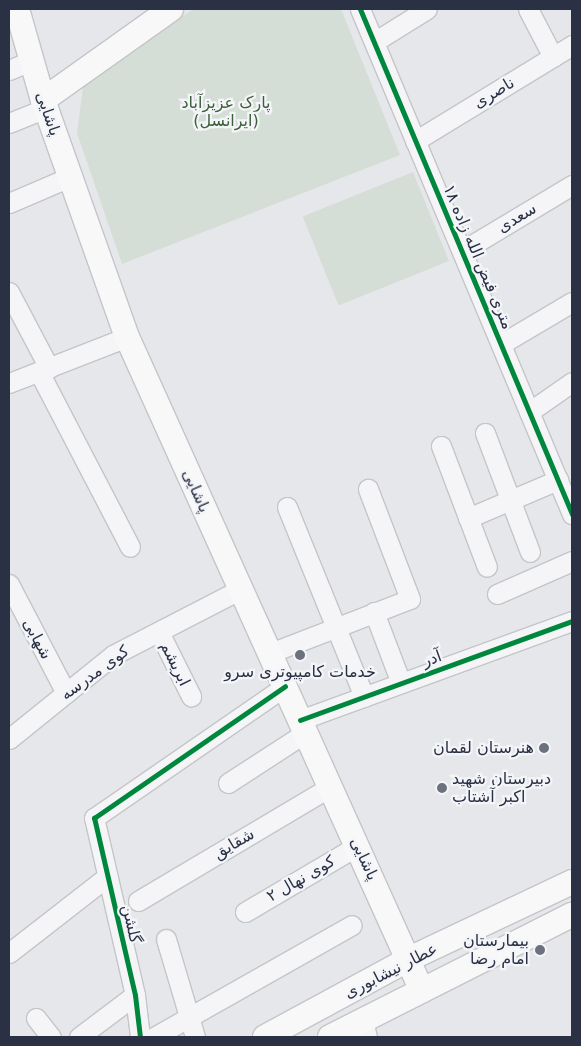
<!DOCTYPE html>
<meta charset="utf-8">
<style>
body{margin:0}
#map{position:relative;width:581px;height:1046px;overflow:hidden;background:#e6e7ea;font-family:"DejaVu Sans","Noto Naskh Arabic",sans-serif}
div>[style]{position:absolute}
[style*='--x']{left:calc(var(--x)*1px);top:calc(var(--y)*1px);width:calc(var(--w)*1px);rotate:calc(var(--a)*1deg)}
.green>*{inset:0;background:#d5ded6;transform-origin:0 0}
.roads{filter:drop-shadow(1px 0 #c4c5c8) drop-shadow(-1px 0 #c4c5c8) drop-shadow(0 1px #c4c5c8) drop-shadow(0 -1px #c4c5c8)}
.minor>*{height:19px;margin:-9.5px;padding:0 9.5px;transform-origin:9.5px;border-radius:9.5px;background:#f5f5f7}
.major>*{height:24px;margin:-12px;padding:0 12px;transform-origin:12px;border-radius:12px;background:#f8f8f8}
.cycleway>*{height:5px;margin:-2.5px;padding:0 2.5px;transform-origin:2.5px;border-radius:2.5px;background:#00873e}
.dots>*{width:14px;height:14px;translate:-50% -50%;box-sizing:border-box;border:2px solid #f4f5f9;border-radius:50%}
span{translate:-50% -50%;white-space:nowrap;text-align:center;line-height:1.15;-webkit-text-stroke:4.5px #f4f5f9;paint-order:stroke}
.street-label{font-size:16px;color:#2b3144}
.park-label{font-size:16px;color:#3b6038}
.poi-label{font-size:16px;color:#2b3144}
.right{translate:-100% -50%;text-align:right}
.left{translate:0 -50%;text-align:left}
.frame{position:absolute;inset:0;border:10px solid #2b3144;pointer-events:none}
</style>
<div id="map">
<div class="green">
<div style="clip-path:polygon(193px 9px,341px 9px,400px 155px,122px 264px,77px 133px,83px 87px)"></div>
<div style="left:413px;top:172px;width:96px;height:119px;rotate:68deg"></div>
</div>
<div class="roads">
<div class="minor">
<div style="--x:360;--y:9;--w:548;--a:67.23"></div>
<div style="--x:528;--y:9;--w:54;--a:62.5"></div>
<div style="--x:374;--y:42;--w:62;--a:-31.9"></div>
<div style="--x:9;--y:70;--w:25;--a:-23"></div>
<div style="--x:9;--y:123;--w:40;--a:-22"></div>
<div style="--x:415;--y:141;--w:184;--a:-31.4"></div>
<div style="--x:9;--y:203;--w:66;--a:-23.1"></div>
<div style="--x:462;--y:251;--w:128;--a:-31"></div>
<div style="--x:9;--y:292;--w:86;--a:62.2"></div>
<div style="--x:501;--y:344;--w:82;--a:-30.6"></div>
<div style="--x:39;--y:372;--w:197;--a:62.5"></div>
<div style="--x:9;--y:383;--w:127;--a:-21.3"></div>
<div style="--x:529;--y:412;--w:52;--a:-34.9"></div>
<div style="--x:485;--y:433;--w:127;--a:69.3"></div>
<div style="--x:441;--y:446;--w:129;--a:69.2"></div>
<div style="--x:287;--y:507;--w:205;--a:67.9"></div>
<div style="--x:468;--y:518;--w:98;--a:-22.9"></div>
<div style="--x:9;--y:584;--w:123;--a:62.4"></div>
<div style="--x:497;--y:594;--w:82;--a:-23.7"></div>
<div style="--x:374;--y:612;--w:76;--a:69.2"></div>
<div style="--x:159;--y:632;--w:72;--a:63.4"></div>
<div style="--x:270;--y:653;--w:150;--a:-21.1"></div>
<div style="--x:410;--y:599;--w:118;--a:-110.9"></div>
<div style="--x:300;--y:720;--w:289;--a:-20"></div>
<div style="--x:9;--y:739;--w:134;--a:-38.9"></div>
<div style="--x:113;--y:655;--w:144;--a:-27.3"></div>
<div style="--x:228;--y:783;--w:92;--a:-33"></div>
<div style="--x:138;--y:901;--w:223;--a:-30.7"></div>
<div style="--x:245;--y:912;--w:130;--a:-30.5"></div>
<div style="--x:166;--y:939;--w:102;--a:73.5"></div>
<div style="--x:9;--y:953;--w:125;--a:-37.9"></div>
<div style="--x:36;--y:1018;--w:24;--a:52"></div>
<div style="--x:363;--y:1020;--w:17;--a:77"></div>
<div style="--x:79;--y:1037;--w:70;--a:-36.9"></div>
<div style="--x:140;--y:1037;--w:42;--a:-96.8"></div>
<div style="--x:135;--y:995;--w:182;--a:-103"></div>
<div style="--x:94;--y:818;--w:232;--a:-34.6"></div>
<div style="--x:154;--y:1037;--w:227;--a:-29.5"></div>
</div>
<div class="major">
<div style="--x:17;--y:9;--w:95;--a:74.1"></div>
<div style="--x:43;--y:100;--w:251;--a:70.5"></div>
<div style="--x:127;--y:337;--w:717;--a:65.72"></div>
<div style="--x:43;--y:100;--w:157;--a:-35.4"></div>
<div style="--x:265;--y:1037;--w:164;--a:-28.4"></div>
<div style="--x:409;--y:959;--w:180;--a:-25.3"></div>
<div style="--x:330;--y:1037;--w:271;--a:-26.8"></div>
</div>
</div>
<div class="cycleway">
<div style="--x:360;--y:9;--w:548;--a:67.23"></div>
<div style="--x:300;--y:720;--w:289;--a:-20"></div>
<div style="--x:140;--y:1037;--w:42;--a:-96.8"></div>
<div style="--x:135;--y:995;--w:182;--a:-103"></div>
<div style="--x:94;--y:818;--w:232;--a:-34.6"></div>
</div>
<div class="dots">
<div style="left:300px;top:655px;background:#6c717e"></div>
<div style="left:544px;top:748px;background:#6c717e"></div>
<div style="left:442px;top:788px;background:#6c717e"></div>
<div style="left:540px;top:950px;background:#6c717e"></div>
</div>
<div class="street-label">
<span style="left:494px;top:93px;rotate:-31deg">ناصری</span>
<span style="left:48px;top:114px;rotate:71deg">پاشایی</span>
<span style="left:517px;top:218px;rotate:-31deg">سعدی</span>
<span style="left:478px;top:257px;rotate:67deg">۱۸ متری فیض الله زاده</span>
<span style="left:196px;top:491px;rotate:66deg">پاشایی</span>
<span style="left:37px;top:639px;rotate:62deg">شهابی</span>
<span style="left:432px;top:659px;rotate:-20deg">آدر</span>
<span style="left:175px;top:664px;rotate:64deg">ابریشم</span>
<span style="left:95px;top:673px;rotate:-36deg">کوی مدرسه</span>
<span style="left:234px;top:844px;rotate:-31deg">شقایق</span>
<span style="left:364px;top:859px;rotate:65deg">پاشایی</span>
<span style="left:301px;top:879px;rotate:-30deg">کوی نهال ۲</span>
<span style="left:131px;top:924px;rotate:77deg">گلشن</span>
<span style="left:391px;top:971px;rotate:-27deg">عطار نیشابوری</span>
</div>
<div class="park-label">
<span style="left:226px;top:112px">پارک عزیزآباد<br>(ایرانسل)</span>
</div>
<div class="poi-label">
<span style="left:300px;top:672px">خدمات کامپیوتری سرو</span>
<span class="right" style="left:534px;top:748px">هنرستان لقمان</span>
<span class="left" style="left:452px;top:788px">دبیرستان شهید<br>اکبر آشتاب</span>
<span class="right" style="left:529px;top:950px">بیمارستان<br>امام رضا</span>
</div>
<div class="frame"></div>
</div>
